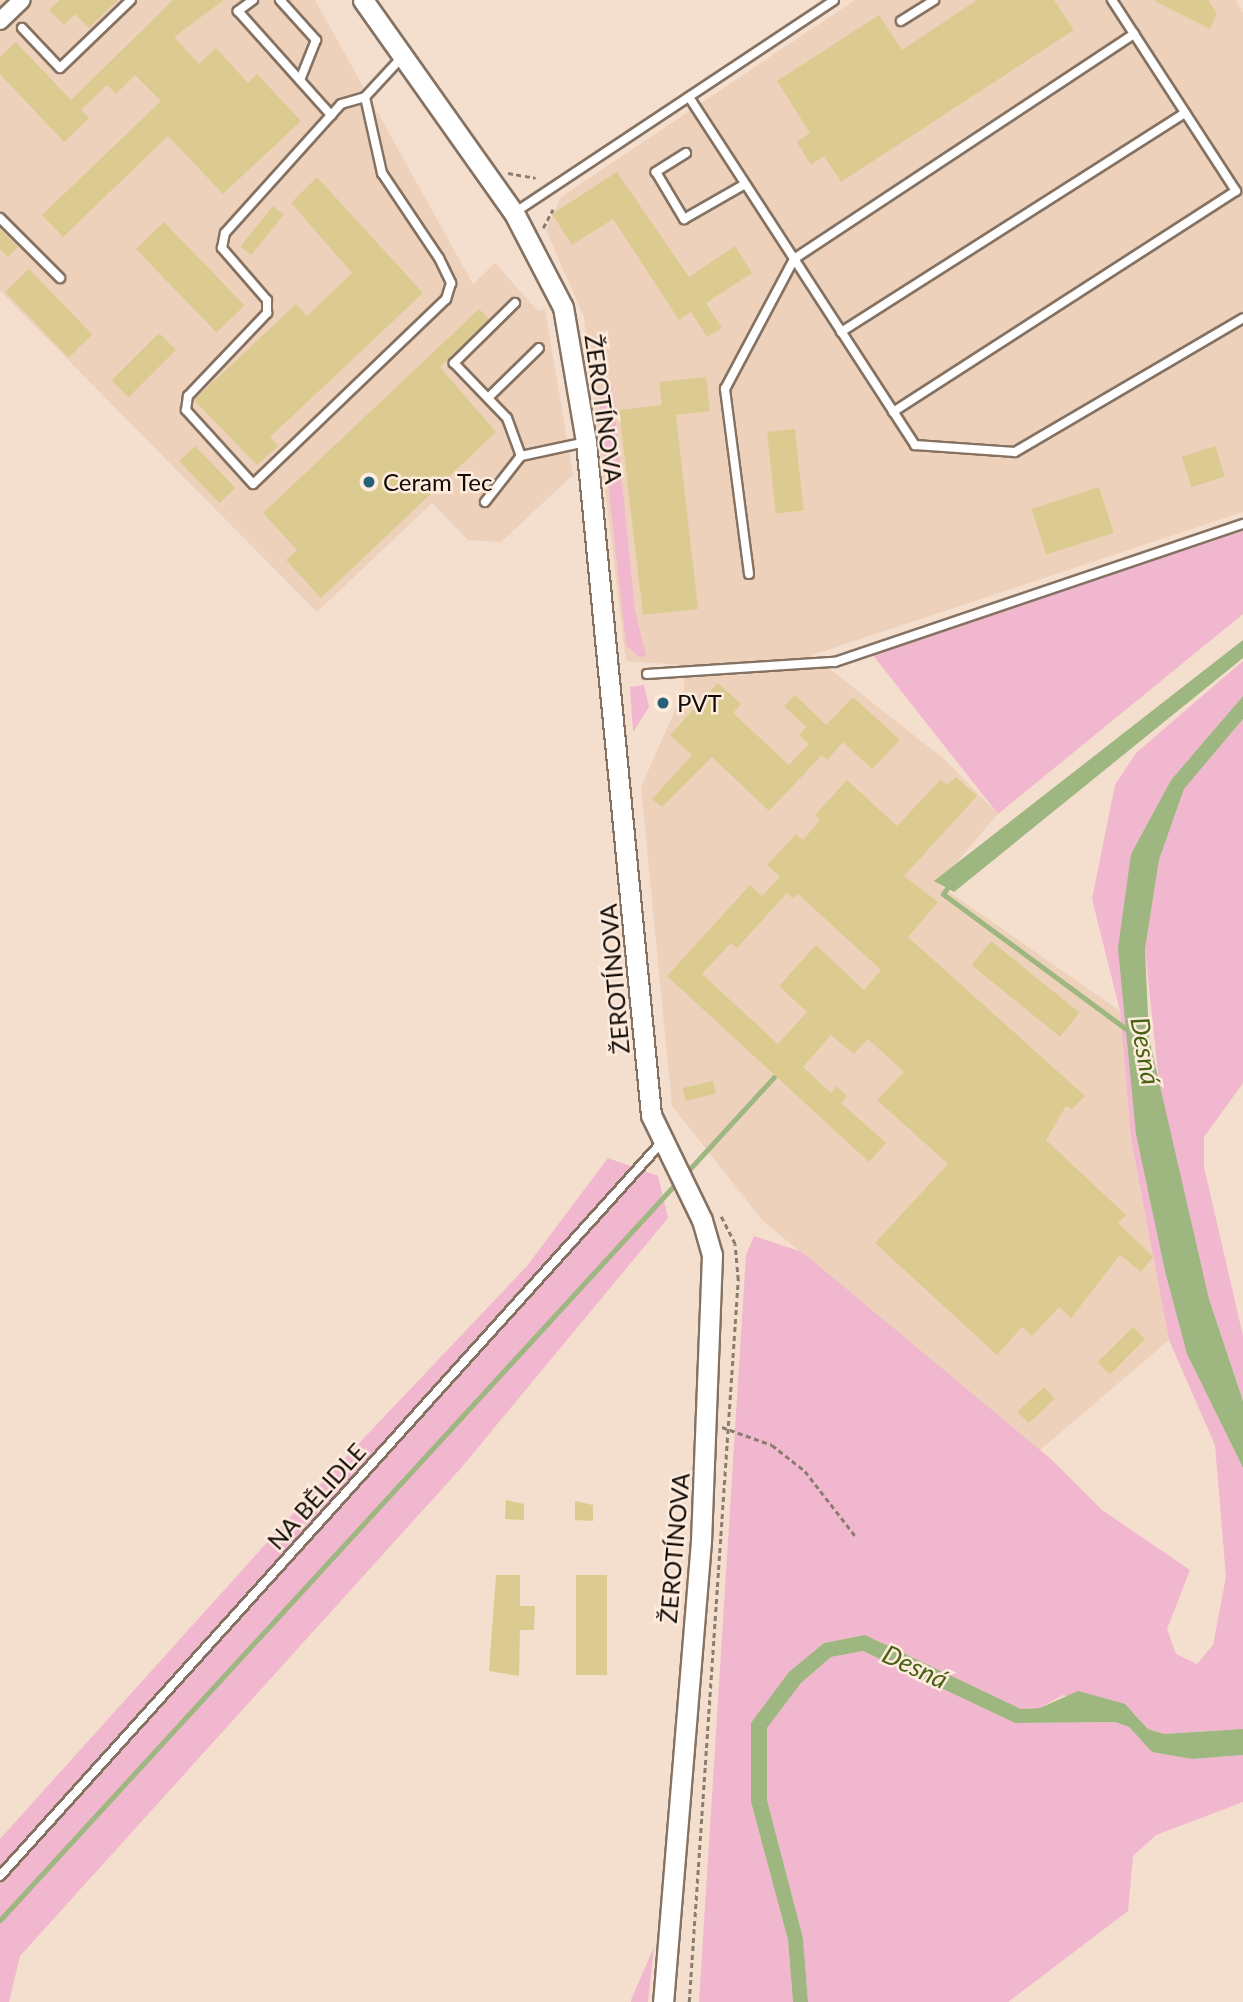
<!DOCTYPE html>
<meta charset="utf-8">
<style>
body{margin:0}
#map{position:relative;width:1243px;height:2002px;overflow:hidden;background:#f4decd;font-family:Lato,sans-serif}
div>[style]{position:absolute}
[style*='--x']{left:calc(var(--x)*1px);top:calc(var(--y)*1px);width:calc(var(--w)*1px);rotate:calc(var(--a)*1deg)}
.built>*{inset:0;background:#edd1bb}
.green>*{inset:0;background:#f1b7cf}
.water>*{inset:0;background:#9eb680}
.stream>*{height:5px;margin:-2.5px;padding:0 2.5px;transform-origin:2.5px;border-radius:2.5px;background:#9eb680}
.building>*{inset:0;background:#dccb90;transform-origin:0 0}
.path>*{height:2.5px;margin-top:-1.25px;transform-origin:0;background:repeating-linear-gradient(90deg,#8b7c70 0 5px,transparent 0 8.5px)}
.roads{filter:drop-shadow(2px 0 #857262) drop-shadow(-2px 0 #857262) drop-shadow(0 2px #857262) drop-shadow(0 -2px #857262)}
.service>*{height:8px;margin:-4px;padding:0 4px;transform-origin:4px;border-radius:4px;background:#fff}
.minor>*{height:16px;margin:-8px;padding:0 8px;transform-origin:8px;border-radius:8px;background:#fff}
.tertiary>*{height:19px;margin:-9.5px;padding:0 9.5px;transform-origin:9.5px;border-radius:9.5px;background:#fff}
.dots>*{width:19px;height:19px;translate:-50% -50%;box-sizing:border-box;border:4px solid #feecde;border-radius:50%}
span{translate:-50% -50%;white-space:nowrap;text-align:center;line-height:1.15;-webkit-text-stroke:5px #feecde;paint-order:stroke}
.street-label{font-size:24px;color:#120b06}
.poi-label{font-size:24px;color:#120b06}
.left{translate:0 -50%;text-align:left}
.water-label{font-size:26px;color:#476212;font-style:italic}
</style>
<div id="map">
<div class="built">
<div style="clip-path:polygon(0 0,315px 0,473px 284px,495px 263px,538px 311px,545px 309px,573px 475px,501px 542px,468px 540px,432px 503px,317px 612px,0 291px)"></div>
<div style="clip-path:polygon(855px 0,1236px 0,1243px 13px,1243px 512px,812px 655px,944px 759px,998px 814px,938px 884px,1120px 1011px,1131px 1139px,1169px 1340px,1040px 1450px,763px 1221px,672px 1106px,641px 787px,684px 690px,684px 665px,626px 661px,584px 317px,546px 230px,561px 197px)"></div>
</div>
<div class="green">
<div style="clip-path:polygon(612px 384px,635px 611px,646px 656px,639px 657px,626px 645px,598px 393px)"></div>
<div style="clip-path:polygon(1243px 531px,1243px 614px,998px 814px,872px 654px)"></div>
<div style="clip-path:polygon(1243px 661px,1243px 696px,1171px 780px,1131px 854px,1136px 1134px,1187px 1354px,1243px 1468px,1243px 1729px,1164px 1734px,1148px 1729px,1134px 1713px,1063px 1695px,1040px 1708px,1021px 1709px,865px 1635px,824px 1643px,751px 1723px,751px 1802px,788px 1940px,793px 2002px,699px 2002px,746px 1255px,754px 1236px,802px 1252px,1051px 1459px,1102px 1510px,1190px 1570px,1167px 1629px,1176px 1654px,1197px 1664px,1213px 1645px,1226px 1577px,1215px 1445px,1169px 1340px,1131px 1139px,1120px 1011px,1092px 899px,1115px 785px,1136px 753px)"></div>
<div style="clip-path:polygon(644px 685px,649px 707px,633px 732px,630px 687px)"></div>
<div style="clip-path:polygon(1243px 719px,1243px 1083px,1204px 1137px,1204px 1167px,1243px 1336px,1243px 1401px,1209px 1299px,1160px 1092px,1145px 949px,1159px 860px,1184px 789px)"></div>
<div style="clip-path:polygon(608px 1158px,658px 1176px,668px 1218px,461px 1468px,20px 1956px,9px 2002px,0 2002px,0 1839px,308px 1497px,527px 1266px)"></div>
<div style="clip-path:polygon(863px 1651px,1015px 1723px,1115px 1722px,1129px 1727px,1152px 1752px,1192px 1759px,1243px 1755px,1243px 1802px,1156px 1835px,1133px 1856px,1128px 1911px,1008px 2002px,808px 2002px,803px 1938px,767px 1800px,767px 1728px,801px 1683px,831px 1657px)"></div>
<div style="clip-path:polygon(654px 1947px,648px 2002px,631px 2002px,631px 2000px)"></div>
</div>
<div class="water">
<div style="clip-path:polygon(1243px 640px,1243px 658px,954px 892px,934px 881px)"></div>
<div style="clip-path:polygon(1243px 696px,1243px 719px,1184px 789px,1159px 860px,1145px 949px,1149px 1038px,1209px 1299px,1243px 1401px,1243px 1468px,1187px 1354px,1165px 1271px,1136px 1134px,1118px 948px,1131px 854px,1171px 780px)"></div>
<div style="clip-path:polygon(865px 1635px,1021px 1709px,1040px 1708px,1078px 1691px,1125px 1704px,1148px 1729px,1164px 1734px,1243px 1729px,1243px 1755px,1192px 1759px,1152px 1752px,1129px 1727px,1115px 1722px,1015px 1723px,863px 1651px,831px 1657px,801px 1683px,767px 1728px,767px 1800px,803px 1938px,808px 2002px,793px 2002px,788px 1940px,751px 1802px,751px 1723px,789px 1672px,824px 1643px)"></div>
</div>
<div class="stream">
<div style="--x:950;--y:884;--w:12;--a:125"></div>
<div style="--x:943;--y:894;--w:232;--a:36.4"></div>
<div style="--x:686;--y:1173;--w:130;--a:-47.5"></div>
<div style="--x:0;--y:1920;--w:1004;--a:-47.46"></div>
</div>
<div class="building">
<div style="clip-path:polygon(60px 0,118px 0,89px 28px,75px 14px,64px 25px,49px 10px)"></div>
<div style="clip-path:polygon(173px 0,224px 0,174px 37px,199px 64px,216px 48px,248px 83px,257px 74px,301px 121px,223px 194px,168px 136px,63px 237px,42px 215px,161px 101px,135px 75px,116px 94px,107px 85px,81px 110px,89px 118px,64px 142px,0 74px,0 57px,16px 42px,71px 100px)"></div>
<div style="clip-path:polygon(977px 0,1054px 0,1074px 30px,841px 182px,824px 156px,811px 165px,797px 142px,810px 133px,777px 81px,879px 15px,902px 50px)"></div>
<div style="clip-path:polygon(1153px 0,1208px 0,1217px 14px,1210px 29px)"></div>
<div style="clip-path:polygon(617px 172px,689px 277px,735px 246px,752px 273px,706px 303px,722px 328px,707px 337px,691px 312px,679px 320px,613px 219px,572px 245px,552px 214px)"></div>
<div style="clip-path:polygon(317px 177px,423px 293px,270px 437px,278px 446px,257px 465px,194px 400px,296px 304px,307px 316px,352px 273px,291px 203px)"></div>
<div style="left:273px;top:206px;width:14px;height:52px;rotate:39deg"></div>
<div style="left:164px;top:222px;width:116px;height:39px;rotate:46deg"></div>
<div style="clip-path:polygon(0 229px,18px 247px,8px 257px,0 249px)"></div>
<div style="left:29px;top:269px;width:91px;height:33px;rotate:46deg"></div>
<div style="clip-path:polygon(479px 309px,489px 319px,440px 367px,496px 432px,321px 598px,286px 560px,297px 550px,263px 513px)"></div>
<div style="left:159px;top:333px;width:24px;height:67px;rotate:45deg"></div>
<div style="clip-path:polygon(706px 377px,710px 411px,676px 415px,698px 609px,643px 615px,619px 410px,662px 405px,659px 382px)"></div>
<div style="left:795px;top:429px;width:82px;height:28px;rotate:84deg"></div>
<div style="left:195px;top:446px;width:58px;height:22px;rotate:46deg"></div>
<div style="left:1215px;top:446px;width:32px;height:35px;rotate:72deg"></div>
<div style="left:1099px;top:487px;width:48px;height:71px;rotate:72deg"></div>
<div style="clip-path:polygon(718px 683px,741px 704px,733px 713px,789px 765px,809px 744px,799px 735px,806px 727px,784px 706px,795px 695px,826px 725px,853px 697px,900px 740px,872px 769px,843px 742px,827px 760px,822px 755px,769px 811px,712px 757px,662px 807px,652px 799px,692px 755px,670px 735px)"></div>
<div style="clip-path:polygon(evenodd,956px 777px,977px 796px,904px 876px,938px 902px,908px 937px,1085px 1096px,1072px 1109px,1066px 1106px,1046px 1140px,1126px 1215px,1118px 1223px,1153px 1257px,1141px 1272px,1120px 1255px,1071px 1318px,1059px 1307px,1032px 1336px,1022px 1327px,997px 1355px,875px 1243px,948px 1164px,877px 1100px,904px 1072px,868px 1039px,854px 1054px,831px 1035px,803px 1067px,831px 1093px,837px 1086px,847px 1096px,841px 1103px,886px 1143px,869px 1162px,667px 976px,750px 885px,762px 896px,780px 877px,767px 865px,796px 834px,803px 840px,820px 820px,815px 815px,847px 780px,897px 826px,941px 779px,947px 785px,956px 777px,787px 893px,793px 899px,798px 894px,881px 970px,864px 990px,816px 945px,779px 986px,807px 1012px,778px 1044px,702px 974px,731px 943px,737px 948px,787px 893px)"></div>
<div style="left:991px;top:941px;width:114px;height:31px;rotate:39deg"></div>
<div style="left:713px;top:1081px;width:13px;height:31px;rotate:77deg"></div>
<div style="left:1133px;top:1327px;width:17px;height:50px;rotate:45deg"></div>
<div style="left:1044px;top:1387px;width:16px;height:36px;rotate:47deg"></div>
<div style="clip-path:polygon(506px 1500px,524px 1504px,524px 1520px,505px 1519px)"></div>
<div style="clip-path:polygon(575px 1501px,593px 1505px,593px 1521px,575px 1520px)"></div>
<div style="clip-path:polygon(496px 1575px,520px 1575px,520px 1606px,535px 1606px,534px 1630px,520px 1630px,519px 1676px,489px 1671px)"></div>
<div style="left:576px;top:1575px;width:31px;height:100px"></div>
</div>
<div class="path">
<div style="--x:508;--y:173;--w:28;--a:10"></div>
<div style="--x:543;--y:228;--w:21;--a:-62"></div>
<div style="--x:722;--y:1427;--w:53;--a:19.8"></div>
<div style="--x:772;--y:1445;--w:42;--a:38.2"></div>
<div style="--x:805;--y:1471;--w:85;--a:52.2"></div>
<div style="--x:689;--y:2002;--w:724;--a:-86.12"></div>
<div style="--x:738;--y:1280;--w:36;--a:-95"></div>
<div style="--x:735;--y:1244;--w:31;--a:-117"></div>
</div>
<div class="roads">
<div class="service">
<div style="--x:253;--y:0;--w:19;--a:144"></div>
<div style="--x:238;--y:11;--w:140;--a:48.2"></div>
<div style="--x:280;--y:0;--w:54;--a:48"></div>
<div style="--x:316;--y:40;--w:43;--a:111.8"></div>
<div style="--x:901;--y:21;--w:39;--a:-32"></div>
<div style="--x:22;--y:28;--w:55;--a:46.5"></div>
<div style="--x:60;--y:68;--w:98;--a:-43.8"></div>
<div style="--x:365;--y:97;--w:78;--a:77.4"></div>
<div style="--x:382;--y:173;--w:102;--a:56.2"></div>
<div style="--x:439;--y:258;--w:28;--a:64"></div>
<div style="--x:451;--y:283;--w:17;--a:107"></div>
<div style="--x:446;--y:299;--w:267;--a:136.2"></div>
<div style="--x:253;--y:484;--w:100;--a:-132.2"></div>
<div style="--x:186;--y:410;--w:14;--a:-82"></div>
<div style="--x:188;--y:396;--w:115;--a:-46.4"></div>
<div style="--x:267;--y:313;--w:13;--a:-90"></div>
<div style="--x:267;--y:300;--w:69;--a:-130.9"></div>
<div style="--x:222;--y:248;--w:15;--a:-79"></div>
<div style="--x:225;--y:233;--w:173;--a:-48"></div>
<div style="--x:341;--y:104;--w:25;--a:-16"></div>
<div style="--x:365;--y:97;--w:56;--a:-47.2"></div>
<div style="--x:689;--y:97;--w:415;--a:57"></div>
<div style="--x:915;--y:445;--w:100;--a:4"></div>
<div style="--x:1015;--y:452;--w:264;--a:-30.4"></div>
<div style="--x:686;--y:153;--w:36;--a:148"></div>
<div style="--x:656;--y:172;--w:55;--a:59.2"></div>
<div style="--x:684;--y:219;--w:70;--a:-29.8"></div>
<div style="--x:514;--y:213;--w:384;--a:-33.6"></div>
<div style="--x:0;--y:218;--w:85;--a:45"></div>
<div style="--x:515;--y:303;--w:86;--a:135.5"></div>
<div style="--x:454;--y:363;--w:76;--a:46.1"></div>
<div style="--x:507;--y:418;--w:40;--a:69.8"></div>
<div style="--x:841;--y:332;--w:408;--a:-32.5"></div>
<div style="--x:488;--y:398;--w:71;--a:-44.4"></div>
<div style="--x:893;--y:412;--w:408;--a:-32.8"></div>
<div style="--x:1236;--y:191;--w:228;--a:-123"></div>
<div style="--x:485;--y:502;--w:58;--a:-52"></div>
<div style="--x:521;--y:456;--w:66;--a:-12.2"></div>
<div style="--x:749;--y:574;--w:187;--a:-97.4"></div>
<div style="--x:725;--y:389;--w:147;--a:-62"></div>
<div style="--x:794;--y:259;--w:408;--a:-33.5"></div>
<div style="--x:647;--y:674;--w:188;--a:-3.7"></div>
<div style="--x:835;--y:662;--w:431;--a:-18.7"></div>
<div style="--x:0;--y:1876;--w:988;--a:-47.95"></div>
</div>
<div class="minor">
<div style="--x:0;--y:21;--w:30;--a:-44"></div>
</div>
<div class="tertiary">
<div style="--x:363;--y:0;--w:261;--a:54.7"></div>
<div style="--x:514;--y:213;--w:106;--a:62.5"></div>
<div style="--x:563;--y:307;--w:137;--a:80.3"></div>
<div style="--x:586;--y:442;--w:676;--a:84.48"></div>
<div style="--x:651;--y:1115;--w:117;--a:64.1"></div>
<div style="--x:702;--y:1220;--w:36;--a:74"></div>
<div style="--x:712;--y:1255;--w:286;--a:92.2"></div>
<div style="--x:701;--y:1541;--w:463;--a:94.7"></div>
</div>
</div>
<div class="dots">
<div style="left:369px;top:482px;background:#266179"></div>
<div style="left:663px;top:703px;background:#266179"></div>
</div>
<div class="street-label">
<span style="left:604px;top:409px;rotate:82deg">ŽEROTÍNOVA</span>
<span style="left:614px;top:979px;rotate:-95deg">ŽEROTÍNOVA</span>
<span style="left:316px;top:1496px;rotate:-48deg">NA BĚLIDLE</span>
<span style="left:674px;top:1548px;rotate:-85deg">ŽEROTÍNOVA</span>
</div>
<div class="poi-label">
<span class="left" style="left:383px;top:482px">Ceram Tec</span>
<span class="left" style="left:677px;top:703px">PVT</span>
</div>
<div class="water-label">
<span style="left:1145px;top:1051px;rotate:80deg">Desná</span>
<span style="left:915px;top:1667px;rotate:25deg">Desná</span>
</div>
</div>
